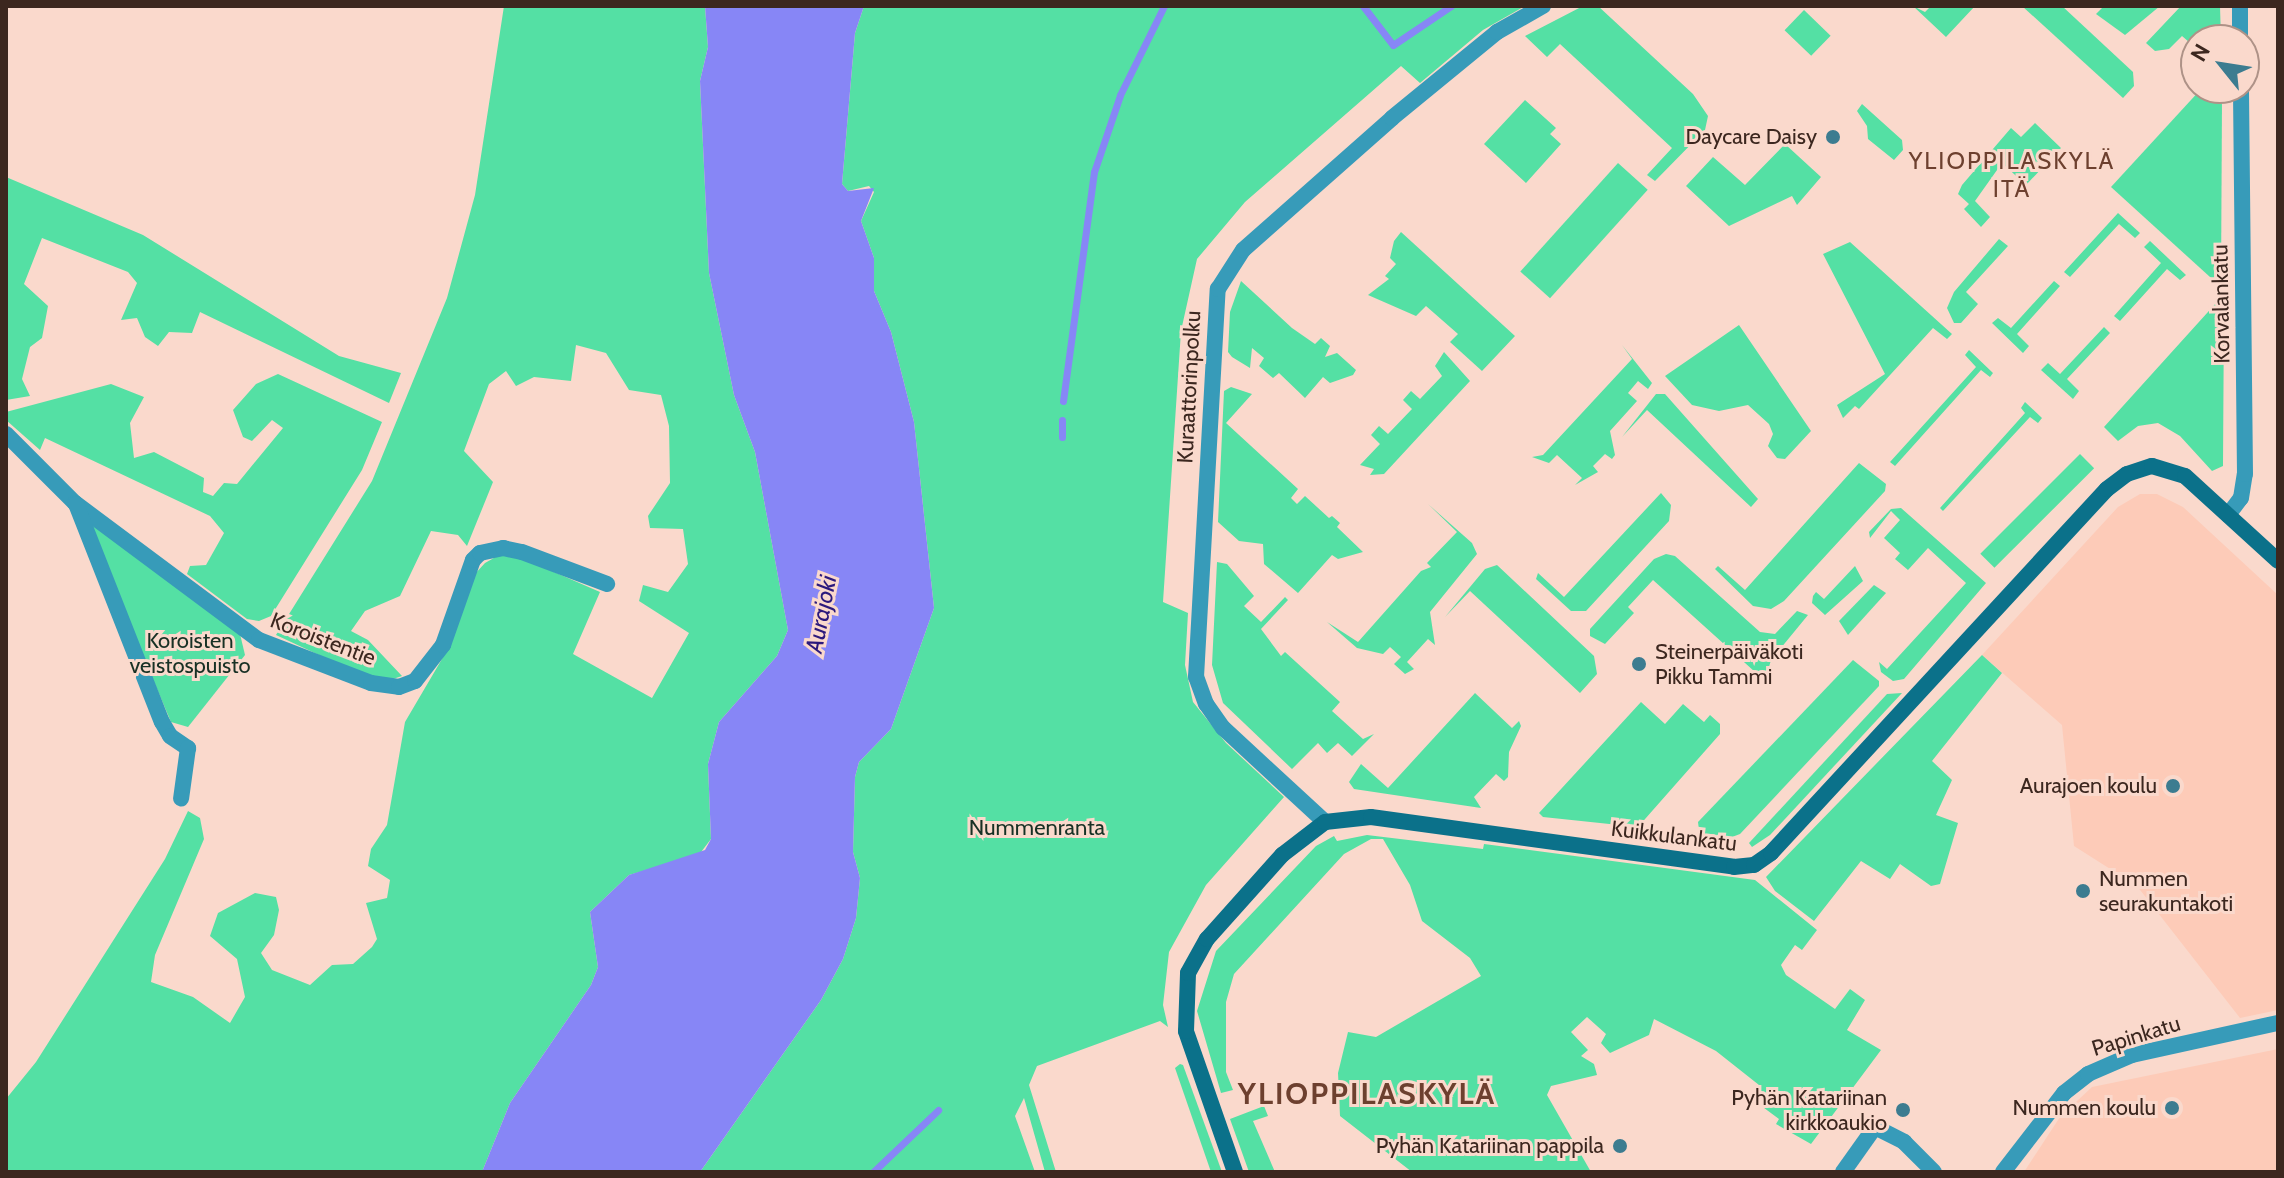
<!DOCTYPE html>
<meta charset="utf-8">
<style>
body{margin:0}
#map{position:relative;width:2284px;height:1178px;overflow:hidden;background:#fad9cc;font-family:Cabin,sans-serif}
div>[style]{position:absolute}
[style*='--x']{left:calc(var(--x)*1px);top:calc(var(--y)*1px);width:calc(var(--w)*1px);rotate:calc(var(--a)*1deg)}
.built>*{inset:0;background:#fdcbb8}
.green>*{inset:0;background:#54e0a4;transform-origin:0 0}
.water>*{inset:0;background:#8786f6}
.stream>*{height:7px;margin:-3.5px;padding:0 3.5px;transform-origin:3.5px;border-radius:3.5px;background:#8786f6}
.street>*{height:16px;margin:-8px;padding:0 8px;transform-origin:8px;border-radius:8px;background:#379bb9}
.secondary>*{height:16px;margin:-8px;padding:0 8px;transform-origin:8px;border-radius:8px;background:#0b718a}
.dots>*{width:22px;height:22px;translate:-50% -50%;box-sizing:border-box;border:4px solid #fad9cc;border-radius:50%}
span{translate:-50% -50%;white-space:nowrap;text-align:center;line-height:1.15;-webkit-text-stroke:6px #fad9cc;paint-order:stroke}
.poi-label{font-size:22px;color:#3c271f}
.right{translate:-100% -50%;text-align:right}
.left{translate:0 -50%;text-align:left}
.street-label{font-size:22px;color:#3c271f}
.park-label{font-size:22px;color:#183125}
.neighbourhood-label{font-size:24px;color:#6d402f;letter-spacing:2px}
.water-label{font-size:24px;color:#2c197c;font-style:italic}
.district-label{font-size:30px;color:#6d402f;font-weight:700;letter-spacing:2px}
.frame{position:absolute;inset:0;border:8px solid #3c271f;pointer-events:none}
.north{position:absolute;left:2180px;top:24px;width:80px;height:80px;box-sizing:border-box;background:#fad9cc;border:2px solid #ae9287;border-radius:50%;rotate:300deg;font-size:22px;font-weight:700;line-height:32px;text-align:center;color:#3c271f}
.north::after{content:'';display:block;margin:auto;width:28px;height:36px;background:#3c7c90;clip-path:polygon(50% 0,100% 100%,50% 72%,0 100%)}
</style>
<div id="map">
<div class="built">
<div style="clip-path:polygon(2140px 494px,2157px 494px,2183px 507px,2278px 595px,2278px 1010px,2240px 1018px,2137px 886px,2074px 846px,2062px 725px,1982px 655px,2118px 507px)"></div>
<div style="clip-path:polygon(2278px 1049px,2278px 1172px,2024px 1172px,2060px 1117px,2092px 1087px)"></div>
</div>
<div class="green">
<div style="clip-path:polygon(504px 6px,705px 6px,708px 47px,700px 81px,709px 273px,734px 395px,755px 452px,788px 630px,777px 656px,719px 722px,708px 764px,711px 839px,698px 856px,629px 875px,590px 912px,598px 967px,591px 985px,510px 1103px,482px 1172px,6px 1172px,6px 1099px,36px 1062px,165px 859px,188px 811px,200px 818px,204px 839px,155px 955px,151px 982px,193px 997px,230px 1023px,245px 997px,237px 959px,210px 936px,218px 913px,255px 893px,276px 897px,279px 910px,274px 935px,261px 953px,272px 970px,310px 985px,332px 965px,353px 964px,372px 947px,377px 939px,366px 903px,387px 898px,390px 880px,368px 866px,371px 849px,387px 825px,405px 722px,442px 659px,473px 576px,485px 563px,501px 554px,522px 558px,600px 592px,573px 654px,652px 698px,689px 633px,639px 601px,643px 585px,668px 592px,688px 564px,683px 529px,650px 528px,648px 516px,670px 483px,669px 426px,661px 395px,629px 390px,606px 353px,576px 345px,571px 381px,534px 377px,516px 386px,506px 371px,489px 384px,464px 451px,493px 482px,467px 546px,458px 535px,431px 531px,400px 596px,365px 611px,351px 631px,368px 640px,402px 676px,387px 681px,362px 675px,276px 635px,372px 481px,447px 298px,475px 195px)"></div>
<div style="clip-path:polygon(864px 6px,1525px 6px,1483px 30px,1420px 83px,1401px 66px,1245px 202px,1197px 259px,1181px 331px,1163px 602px,1188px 613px,1185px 665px,1193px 702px,1226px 743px,1284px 797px,1206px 885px,1169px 952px,1163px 1005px,1168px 1027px,1160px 1021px,1037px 1066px,1029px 1085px,1056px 1172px,1045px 1172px,1024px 1098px,1015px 1116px,1035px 1172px,700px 1172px,821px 1000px,843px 959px,856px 918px,860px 878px,853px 852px,855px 777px,859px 762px,891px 729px,934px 608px,914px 422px,891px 332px,874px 291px,874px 258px,861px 221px,874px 192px,869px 186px,848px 191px,842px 184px,855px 33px)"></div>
<div style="clip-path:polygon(1583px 6px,1598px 6px,1693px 94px,1708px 116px,1705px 130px,1655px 181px,1647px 175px,1672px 148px,1560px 44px,1547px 57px,1525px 36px)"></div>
<div style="clip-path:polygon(1913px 6px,1925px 12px,1931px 6px,1975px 6px,1946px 37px)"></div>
<div style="clip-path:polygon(2022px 6px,2062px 6px,2133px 72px,2134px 86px,2123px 98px)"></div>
<div style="clip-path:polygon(2104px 6px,2160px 6px,2125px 35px,2096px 14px)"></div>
<div style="clip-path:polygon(2181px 6px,2220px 6px,2221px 40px,2196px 40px,2196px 48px,2182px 36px,2169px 49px,2155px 51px,2146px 43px)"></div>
<div style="left:1804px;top:10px;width:37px;height:28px;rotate:44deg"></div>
<div style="clip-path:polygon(2202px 88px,2221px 88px,2222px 97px,2221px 287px,2111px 187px)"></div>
<div style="clip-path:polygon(1525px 100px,1556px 128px,1550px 134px,1561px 144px,1526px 183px,1484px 144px)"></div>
<div style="clip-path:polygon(1862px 104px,1902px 140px,1903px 150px,1894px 160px,1868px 139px,1867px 126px,1857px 111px)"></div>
<div style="clip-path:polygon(2035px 123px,2061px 148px,2026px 185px,2002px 163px,1975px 201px,1990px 217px,1981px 227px,1964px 209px,1969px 204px,1958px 194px,1962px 185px,2011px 128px,2021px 137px)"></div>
<div style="clip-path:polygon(1785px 144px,1821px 177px,1797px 205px,1792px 196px,1729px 226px,1686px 186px,1713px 157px,1745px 185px)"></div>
<div style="left:1618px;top:163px;width:40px;height:146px;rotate:42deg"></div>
<div style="clip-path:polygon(6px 177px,143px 235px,339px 356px,401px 373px,389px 403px,200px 312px,192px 333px,169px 332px,158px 346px,145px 337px,137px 318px,121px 320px,137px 283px,128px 272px,42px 238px,24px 284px,48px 306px,42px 338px,30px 347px,22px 379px,30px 396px,6px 400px)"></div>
<div style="clip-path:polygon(2118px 213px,2140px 233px,2135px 238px,2119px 224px,2070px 277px,2064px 272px)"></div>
<div style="clip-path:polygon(1401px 232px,1515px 336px,1482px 371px,1450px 342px,1458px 334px,1426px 306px,1416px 316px,1368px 295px,1389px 279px,1385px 276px,1396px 264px,1390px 258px,1394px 241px)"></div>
<div style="clip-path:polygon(1999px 239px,2008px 246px,1966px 292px,1978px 304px,1961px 323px,1954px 323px,1947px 308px,1954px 292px)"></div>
<div style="clip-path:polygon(2150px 241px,2186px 275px,2180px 280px,2167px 269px,2120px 321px,2114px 316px,2161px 263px,2144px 247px)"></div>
<div style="clip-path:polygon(1850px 242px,1952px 334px,1947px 339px,1933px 328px,1859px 409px,1855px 406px,1843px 418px,1837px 405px,1885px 374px,1823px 254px)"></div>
<div style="clip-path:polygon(1241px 281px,1292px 328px,1315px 344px,1321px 338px,1330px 346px,1325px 357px,1337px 353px,1356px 370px,1353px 375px,1330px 383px,1323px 377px,1305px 398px,1279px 373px,1273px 378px,1259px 366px,1264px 358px,1252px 348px,1250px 368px,1232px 357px,1228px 352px,1230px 312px)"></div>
<div style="clip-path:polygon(2054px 281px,2060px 286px,2017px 334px,2029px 346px,2023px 353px,1992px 323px,1998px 318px,2011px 328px)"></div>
<div style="clip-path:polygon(2217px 302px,2224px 305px,2223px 466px,2212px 471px,2180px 436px,2158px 423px,2138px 426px,2118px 441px,2104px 427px)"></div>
<div style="clip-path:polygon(1739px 325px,1811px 431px,1785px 459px,1777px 458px,1768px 446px,1773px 434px,1769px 424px,1748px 405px,1719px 411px,1692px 405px,1665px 376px)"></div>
<div style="clip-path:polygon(2104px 327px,2110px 333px,2067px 379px,2079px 391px,2073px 399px,2041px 370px,2048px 363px,2060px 374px)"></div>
<div style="clip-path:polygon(1622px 345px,1652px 383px,1648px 389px,1638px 381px,1628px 393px,1637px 401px,1610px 431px,1615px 455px,1612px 459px,1605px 454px,1593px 466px,1598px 472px,1575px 485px,1582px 478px,1557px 455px,1549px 463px,1532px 457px,1543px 455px,1632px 359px)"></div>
<div style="clip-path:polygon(1969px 350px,1993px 373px,1990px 377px,1981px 370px,1895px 466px,1890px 462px,1976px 367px,1965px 355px)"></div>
<div style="clip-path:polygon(1444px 352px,1470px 381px,1384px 474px,1370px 475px,1374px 469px,1360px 465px,1380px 444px,1371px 435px,1379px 426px,1388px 434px,1412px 409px,1403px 400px,1411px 391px,1420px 399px,1442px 376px,1435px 366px)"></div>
<div style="clip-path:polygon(278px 374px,382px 422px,362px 470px,271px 616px,259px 621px,247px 619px,187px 574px,190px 566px,206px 565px,224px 533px,210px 516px,45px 438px,40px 450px,6px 420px,6px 412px,111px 384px,144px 397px,130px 423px,134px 458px,154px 452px,204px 478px,203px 492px,213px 496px,224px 483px,237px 484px,283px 428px,272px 420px,252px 441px,243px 437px,233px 410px,256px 384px)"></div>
<div style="clip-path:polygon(1231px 387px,1252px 394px,1226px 423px,1298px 489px,1291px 498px,1297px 504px,1305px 496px,1329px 518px,1332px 516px,1340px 523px,1337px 527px,1363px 552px,1338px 559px,1332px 555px,1298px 593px,1264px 564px,1263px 544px,1239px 541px,1218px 522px,1224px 391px)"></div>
<div style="clip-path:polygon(1656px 394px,1665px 394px,1758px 499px,1751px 507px,1647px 410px,1622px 437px)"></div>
<div style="clip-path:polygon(2025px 402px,2042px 418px,2038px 423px,2030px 417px,1943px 511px,1940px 508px,2025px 413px,2021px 408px)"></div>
<div style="left:2080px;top:454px;width:20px;height:141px;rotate:45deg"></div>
<div style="clip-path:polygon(1859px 463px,1886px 484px,1885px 491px,1784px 601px,1771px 609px,1753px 606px,1715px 569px,1718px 566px,1745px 590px)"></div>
<div style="clip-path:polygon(1661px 493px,1671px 505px,1669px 521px,1586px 611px,1571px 611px,1536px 579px,1538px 573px,1564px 597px)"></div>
<div style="clip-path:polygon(1428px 504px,1472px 543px,1477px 554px,1430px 612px,1435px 645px,1428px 639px,1407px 662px,1414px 669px,1405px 674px,1394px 664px,1401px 657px,1390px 647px,1383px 654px,1357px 648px,1327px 622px,1358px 642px,1421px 571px,1431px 567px,1427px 563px,1457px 532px)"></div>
<div style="clip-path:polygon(1901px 508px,1986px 583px,1904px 679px,1893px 681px,1881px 672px,1879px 662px,1887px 669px,1966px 583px,1928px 548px,1908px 570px,1895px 559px,1900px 553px,1884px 538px,1900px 520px,1891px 511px,1870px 538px,1869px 532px,1891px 509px)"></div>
<div style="clip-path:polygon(84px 516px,240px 634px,245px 655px,188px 727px,171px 722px)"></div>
<div style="clip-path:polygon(1666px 554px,1675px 556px,1760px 632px,1775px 634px,1797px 611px,1808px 615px,1771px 660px,1765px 681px,1653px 580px,1628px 607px,1634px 613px,1605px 644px,1590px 636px,1590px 629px,1654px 559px)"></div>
<div style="clip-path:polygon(1217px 562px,1227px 564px,1254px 596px,1244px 606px,1261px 622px,1285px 597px,1288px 600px,1261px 629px,1281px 656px,1285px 652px,1340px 702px,1332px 711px,1363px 739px,1374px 734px,1352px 756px,1338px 743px,1327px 753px,1318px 743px,1292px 769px,1223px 703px,1212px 665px)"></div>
<div style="clip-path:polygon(1497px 565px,1594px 656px,1597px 674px,1580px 693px,1470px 591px,1445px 617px,1485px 569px)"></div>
<div style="clip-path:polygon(1855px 566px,1863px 581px,1825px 615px,1812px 603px,1813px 596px,1816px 592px,1824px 599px)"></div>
<div style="clip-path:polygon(1874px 585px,1886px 593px,1848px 635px,1839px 621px)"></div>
<div style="clip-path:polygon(1982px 655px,2002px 673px,1932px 761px,1952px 780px,1936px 815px,1958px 823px,1940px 884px,1931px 886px,1900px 864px,1890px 879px,1861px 861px,1814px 921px,1775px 891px,1766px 877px)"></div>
<div style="clip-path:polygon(1853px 660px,1879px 681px,1879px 686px,1740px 834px,1724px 840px,1700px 838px,1698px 822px)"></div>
<div style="clip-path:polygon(1475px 693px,1512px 728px,1519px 721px,1521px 726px,1509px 752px,1508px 777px,1504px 781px,1496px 774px,1474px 797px,1481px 808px,1354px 789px,1349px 782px,1361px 764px,1388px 788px)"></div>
<div style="clip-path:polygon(1902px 693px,1770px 835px,1752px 847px,1749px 843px,1887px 694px)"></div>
<div style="clip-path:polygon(1641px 702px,1665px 724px,1683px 704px,1704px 722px,1710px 715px,1720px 724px,1720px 734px,1638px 827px,1543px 817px,1539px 813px)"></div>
<div style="clip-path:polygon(1367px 835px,1483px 849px,1484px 844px,1755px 880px,1817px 930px,1802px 950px,1795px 945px,1781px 965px,1786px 975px,1835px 1009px,1850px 989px,1865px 1000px,1847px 1030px,1881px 1050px,1811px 1144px,1776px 1124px,1779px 1119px,1756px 1102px,1759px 1085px,1716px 1051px,1654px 1019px,1649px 1035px,1610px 1053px,1601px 1043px,1606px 1034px,1587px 1017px,1571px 1032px,1588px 1050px,1581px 1056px,1594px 1064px,1597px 1075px,1551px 1086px,1547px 1095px,1591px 1172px,1412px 1172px,1340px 1116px,1338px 1073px,1348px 1032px,1376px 1037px,1481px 976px,1470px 958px,1422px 921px,1410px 885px,1383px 839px,1371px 839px,1344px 854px,1234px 974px,1226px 1002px,1226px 1072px,1233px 1090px,1221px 1093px,1197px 1011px,1216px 951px,1316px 846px,1334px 836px,1337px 841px)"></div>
<div style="clip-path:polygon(1180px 1064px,1183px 1065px,1222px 1172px,1211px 1172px,1175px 1068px)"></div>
<div style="clip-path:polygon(1264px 1106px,1268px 1116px,1253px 1121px,1275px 1172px,1249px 1172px,1230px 1119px)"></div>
</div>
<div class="water">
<div style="clip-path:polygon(705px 6px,864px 6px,855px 33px,842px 184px,848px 191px,874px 188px,861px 221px,874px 258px,874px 291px,891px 332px,914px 422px,934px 608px,891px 729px,859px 762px,855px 777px,853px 852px,860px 878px,856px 918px,843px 959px,821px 1000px,700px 1172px,482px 1172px,510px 1103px,591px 985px,598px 967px,590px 912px,629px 875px,705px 850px,711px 839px,708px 764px,719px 722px,777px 656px,788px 630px,755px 452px,734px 395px,709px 273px,700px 81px,708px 47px)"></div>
</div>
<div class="stream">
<div style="--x:1363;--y:6;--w:49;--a:52.4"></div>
<div style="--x:1393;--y:45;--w:70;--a:-33.9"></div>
<div style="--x:1063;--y:401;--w:231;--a:-82.3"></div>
<div style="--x:1094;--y:172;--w:81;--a:-71.3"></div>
<div style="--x:1120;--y:95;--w:99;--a:-63.7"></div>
<div style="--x:1062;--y:437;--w:17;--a:-90"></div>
<div style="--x:873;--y:1172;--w:90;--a:-43.6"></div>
</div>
<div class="street">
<div style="--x:2240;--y:6;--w:34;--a:90"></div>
<div style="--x:6;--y:434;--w:98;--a:45"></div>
<div style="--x:75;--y:503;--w:229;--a:36.7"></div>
<div style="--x:259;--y:640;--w:120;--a:21"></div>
<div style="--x:371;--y:683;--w:28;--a:8"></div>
<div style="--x:399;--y:687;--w:17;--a:-21"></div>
<div style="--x:415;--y:681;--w:46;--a:-52.1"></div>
<div style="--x:443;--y:645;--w:90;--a:-70.6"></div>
<div style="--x:473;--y:560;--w:10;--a:-45"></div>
<div style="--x:480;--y:553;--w:24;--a:-12"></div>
<div style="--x:503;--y:548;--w:19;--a:12"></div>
<div style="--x:522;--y:552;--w:91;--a:20.6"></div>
<div style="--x:76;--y:504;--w:234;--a:68.5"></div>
<div style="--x:162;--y:722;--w:16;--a:60"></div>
<div style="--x:170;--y:736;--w:22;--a:34"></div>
<div style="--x:188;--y:748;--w:51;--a:97.8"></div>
<div style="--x:2228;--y:515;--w:21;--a:-53"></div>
<div style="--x:2241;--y:498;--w:24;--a:-81"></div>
<div style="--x:2245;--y:474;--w:386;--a:-90.6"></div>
<div style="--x:1325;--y:822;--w:139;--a:-137.3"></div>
<div style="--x:1223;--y:728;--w:29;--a:-125"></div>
<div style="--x:1206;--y:704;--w:29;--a:-110"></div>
<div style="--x:1196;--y:677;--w:389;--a:-86.8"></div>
<div style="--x:1218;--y:289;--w:46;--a:-57.3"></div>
<div style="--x:1243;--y:250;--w:199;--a:-41.5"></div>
<div style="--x:1392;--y:118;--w:136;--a:-39.3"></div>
<div style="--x:1497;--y:32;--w:53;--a:-29.5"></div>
<div style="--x:1843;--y:1172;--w:55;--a:-54.6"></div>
<div style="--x:1875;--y:1127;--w:33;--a:27"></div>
<div style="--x:1904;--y:1142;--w:42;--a:45"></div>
<div style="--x:2003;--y:1172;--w:100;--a:-52.3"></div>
<div style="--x:2064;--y:1093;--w:31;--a:-38"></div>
<div style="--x:2088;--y:1074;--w:48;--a:-23.4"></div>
<div style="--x:2132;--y:1055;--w:149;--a:-12.4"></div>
</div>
<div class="secondary">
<div style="--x:1235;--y:1172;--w:149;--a:-109.2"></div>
<div style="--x:1186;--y:1031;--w:58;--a:-88"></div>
<div style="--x:1188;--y:973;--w:39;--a:-61"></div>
<div style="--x:1207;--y:939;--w:113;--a:-48.2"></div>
<div style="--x:1282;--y:855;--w:54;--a:-37.5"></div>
<div style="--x:1325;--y:822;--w:46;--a:-6.2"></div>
<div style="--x:1371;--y:817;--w:366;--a:7.8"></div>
<div style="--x:1734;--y:867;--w:20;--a:-6"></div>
<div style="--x:1754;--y:865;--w:21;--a:-35"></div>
<div style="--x:1771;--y:853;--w:495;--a:-47.3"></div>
<div style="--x:2107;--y:489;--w:25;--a:-37"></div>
<div style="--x:2127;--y:474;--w:26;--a:-18"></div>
<div style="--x:2152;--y:466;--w:34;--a:17"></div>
<div style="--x:2185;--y:476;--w:126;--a:42.4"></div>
</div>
<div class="dots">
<div style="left:1833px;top:137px;background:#3c7c90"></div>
<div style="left:1639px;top:664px;background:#3c7c90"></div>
<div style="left:2173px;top:786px;background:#3c7c90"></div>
<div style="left:2083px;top:891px;background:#3c7c90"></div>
<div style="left:2172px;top:1108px;background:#3c7c90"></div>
<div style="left:1903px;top:1110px;background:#3c7c90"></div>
<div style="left:1620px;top:1146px;background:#3c7c90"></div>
</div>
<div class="poi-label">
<span class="right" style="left:1817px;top:137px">Daycare Daisy</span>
<span class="left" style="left:1655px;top:664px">Steinerpäiväkoti<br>Pikku Tammi</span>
<span class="right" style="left:2157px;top:786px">Aurajoen koulu</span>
<span class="left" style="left:2099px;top:891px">Nummen<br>seurakuntakoti</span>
<span class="right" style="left:1887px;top:1110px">Pyhän Katariinan<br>kirkkoaukio</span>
<span class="right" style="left:2156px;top:1108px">Nummen koulu</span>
<span class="right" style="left:1604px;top:1146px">Pyhän Katariinan pappila</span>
</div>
<div class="street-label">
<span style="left:2221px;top:304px;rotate:-91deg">Korvalankatu</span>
<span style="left:1189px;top:387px;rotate:-87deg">Kuraattorinpolku</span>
<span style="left:323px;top:639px;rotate:21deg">Koroistentie</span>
<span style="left:1674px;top:836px;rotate:7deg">Kuikkulankatu</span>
<span style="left:2136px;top:1036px;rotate:-17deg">Papinkatu</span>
</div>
<div class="park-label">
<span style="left:190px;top:653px">Koroisten<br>veistospuisto</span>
<span style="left:1037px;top:828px">Nummenranta</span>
</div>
<div class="neighbourhood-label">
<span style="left:2012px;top:175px">YLIOPPILASKYLÄ<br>ITÄ</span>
</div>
<div class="water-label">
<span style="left:821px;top:614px;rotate:-79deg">Aurajoki</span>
</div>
<div class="district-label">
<span style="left:1367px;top:1094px">YLIOPPILASKYLÄ</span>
</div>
<div class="frame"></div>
<div class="north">N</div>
</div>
